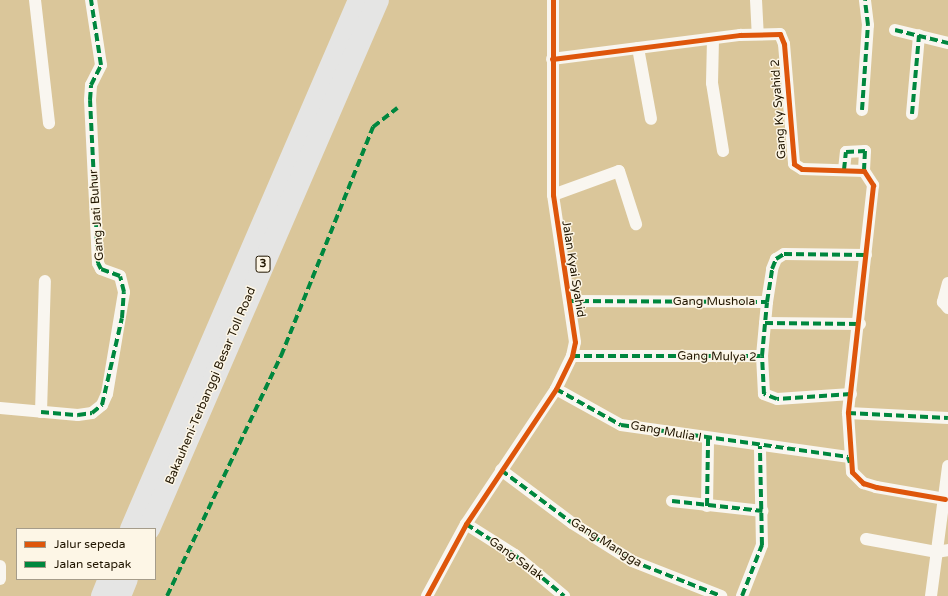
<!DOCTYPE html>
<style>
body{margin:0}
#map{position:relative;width:948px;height:596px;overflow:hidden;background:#dac69a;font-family:"Varela Round",sans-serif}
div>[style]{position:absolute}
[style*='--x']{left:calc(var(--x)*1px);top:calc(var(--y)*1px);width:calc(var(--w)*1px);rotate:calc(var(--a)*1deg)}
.minor>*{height:12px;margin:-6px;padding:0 6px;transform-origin:6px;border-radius:6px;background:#f9f6f0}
.motorway>*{height:22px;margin:-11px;padding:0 11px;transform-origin:11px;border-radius:11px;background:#e5e5e4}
.quiet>*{height:4px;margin-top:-2px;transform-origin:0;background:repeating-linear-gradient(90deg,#00873e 0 8px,transparent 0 12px)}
.cycleway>*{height:5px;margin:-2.5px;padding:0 2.5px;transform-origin:2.5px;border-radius:2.5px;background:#de560b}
span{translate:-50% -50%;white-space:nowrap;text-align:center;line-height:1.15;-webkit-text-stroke:3px #fdf6e6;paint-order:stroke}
.shield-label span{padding:1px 3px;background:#fdf6e6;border:1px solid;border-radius:3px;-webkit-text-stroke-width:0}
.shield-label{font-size:11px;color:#201500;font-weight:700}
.street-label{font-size:12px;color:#201500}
.legend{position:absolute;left:16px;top:528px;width:140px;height:52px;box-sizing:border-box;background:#fdf6e6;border:1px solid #a59c8a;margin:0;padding:5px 7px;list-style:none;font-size:12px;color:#201500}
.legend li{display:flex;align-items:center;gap:8px;height:20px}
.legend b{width:20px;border:1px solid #a59c8a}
</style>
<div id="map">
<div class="minor">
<div style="--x:35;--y:0;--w:124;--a:83.5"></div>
<div style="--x:756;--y:0;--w:34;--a:87"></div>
<div style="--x:895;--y:30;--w:55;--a:13.8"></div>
<div style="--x:713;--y:39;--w:44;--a:91.3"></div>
<div style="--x:712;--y:83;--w:69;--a:80.8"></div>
<div style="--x:638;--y:48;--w:72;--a:79.6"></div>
<div style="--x:552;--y:59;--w:190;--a:-7.3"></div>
<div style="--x:740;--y:35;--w:40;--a:-1.4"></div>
<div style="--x:780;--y:34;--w:11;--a:68"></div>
<div style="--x:784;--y:44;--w:120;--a:85.2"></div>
<div style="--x:794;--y:164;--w:9;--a:32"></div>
<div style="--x:802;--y:169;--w:62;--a:1.8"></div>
<div style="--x:864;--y:171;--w:17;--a:57"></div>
<div style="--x:873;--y:185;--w:229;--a:96.3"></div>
<div style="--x:848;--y:413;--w:59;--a:86.1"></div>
<div style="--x:852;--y:472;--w:16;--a:45"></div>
<div style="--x:863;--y:483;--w:14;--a:17"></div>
<div style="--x:876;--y:487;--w:70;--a:9.9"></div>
<div style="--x:862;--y:110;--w:85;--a:-86"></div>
<div style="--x:868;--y:25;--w:25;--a:-97"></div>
<div style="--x:912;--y:114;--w:79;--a:-84.9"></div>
<div style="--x:844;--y:170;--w:18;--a:-84"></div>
<div style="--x:846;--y:152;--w:19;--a:-3"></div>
<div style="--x:865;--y:151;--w:20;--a:93"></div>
<div style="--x:553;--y:195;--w:70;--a:-20"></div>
<div style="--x:619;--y:171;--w:56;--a:72.2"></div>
<div style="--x:948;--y:283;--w:20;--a:105"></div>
<div style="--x:943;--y:302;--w:8;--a:50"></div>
<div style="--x:569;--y:301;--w:198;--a:0.3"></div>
<div style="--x:765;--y:323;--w:95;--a:0.6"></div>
<div style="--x:572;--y:356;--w:190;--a:0"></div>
<div style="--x:556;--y:389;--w:74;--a:29"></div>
<div style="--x:621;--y:425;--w:229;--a:8"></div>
<div style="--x:851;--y:394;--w:74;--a:176.1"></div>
<div style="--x:777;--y:399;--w:14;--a:-159"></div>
<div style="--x:764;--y:394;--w:38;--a:-93"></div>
<div style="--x:762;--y:356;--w:54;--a:-84.7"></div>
<div style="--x:767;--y:302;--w:33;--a:-81"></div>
<div style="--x:772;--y:269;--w:11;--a:-68"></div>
<div style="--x:776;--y:259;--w:9;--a:-32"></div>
<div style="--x:784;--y:254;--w:82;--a:0.7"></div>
<div style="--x:0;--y:408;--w:78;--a:5.1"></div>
<div style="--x:78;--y:415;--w:14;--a:-8"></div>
<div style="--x:92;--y:413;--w:13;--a:-39"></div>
<div style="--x:102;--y:405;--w:12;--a:-66"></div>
<div style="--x:107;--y:394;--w:103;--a:-80.5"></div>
<div style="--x:124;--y:292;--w:16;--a:-104"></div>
<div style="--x:120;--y:276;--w:20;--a:-160"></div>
<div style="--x:101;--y:269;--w:7;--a:-117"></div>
<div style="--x:98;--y:263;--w:163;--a:-92.8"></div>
<div style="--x:90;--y:100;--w:15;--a:-86"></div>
<div style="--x:91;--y:85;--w:22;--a:-63"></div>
<div style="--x:101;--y:65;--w:66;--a:-98.7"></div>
<div style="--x:41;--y:412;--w:131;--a:-88.3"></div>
<div style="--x:848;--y:413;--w:100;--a:2.9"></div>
<div style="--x:501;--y:470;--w:89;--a:36.7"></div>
<div style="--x:572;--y:523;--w:71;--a:32.3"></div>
<div style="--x:632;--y:561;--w:96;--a:21.5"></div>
<div style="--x:672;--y:501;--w:91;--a:6.3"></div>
<div style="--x:707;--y:506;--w:67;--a:-89.1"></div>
<div style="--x:466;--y:524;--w:58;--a:32.3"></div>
<div style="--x:515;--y:555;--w:64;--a:39.9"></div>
<div style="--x:866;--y:539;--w:71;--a:10.5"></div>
<div style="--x:936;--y:552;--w:12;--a:-9"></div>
<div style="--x:0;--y:566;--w:13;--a:90"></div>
<div style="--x:427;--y:596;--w:82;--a:-61.6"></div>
<div style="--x:466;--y:524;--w:162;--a:-56.3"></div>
<div style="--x:556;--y:389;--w:37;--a:-64"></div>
<div style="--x:572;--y:356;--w:14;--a:-78"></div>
<div style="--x:575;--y:342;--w:149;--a:-98.5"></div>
<div style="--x:553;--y:195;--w:195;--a:-90"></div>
<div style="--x:742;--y:596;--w:55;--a:-68.6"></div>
<div style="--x:762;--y:545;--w:99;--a:-91.2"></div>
<div style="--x:931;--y:596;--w:131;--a:-82.5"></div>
</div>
<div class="motorway">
<div style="--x:131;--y:529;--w:576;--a:-66.68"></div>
<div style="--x:149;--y:529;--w:576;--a:-66.59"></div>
<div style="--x:102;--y:596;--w:18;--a:-68"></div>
<div style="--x:120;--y:596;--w:18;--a:-68"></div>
</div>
<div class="quiet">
<div style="--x:895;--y:30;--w:55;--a:13.8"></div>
<div style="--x:862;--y:110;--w:85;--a:-86"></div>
<div style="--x:868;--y:25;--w:25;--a:-97"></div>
<div style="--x:912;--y:114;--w:79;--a:-84.9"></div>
<div style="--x:844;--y:170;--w:18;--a:-84"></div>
<div style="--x:846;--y:152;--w:19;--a:-3"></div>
<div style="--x:865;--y:151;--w:20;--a:93"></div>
<div style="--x:569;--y:301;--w:198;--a:0.3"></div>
<div style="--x:765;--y:323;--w:95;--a:0.6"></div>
<div style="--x:572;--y:356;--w:190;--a:0"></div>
<div style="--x:556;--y:389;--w:74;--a:29"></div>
<div style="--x:621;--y:425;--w:229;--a:8"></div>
<div style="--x:848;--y:457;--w:6;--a:72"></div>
<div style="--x:851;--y:394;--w:74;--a:176.1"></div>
<div style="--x:777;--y:399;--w:14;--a:-159"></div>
<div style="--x:764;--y:394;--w:38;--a:-93"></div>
<div style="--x:762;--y:356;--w:54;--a:-84.7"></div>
<div style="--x:767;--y:302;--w:33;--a:-81"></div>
<div style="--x:772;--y:269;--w:11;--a:-68"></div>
<div style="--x:776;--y:259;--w:9;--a:-32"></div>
<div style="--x:784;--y:254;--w:82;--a:0.7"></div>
<div style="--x:41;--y:412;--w:37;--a:5"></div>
<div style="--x:78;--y:415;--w:14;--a:-8"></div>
<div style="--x:92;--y:413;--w:13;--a:-39"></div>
<div style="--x:102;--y:405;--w:89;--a:-77.1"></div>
<div style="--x:122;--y:318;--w:26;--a:-86"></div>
<div style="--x:124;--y:292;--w:16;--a:-104"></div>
<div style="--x:120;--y:276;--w:20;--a:-160"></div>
<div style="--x:101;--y:269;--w:7;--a:-117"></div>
<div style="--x:98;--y:263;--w:163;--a:-92.8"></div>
<div style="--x:90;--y:100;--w:15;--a:-86"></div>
<div style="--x:91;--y:85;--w:22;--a:-63"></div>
<div style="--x:101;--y:65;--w:66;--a:-98.7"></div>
<div style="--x:848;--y:413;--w:100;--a:2.9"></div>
<div style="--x:501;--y:470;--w:89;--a:36.7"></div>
<div style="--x:572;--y:523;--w:71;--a:32.3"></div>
<div style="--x:632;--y:561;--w:96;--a:21.5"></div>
<div style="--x:672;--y:501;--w:91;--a:6.3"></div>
<div style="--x:707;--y:506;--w:67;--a:-89.1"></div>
<div style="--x:466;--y:524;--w:58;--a:32.3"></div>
<div style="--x:515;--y:555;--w:64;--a:39.9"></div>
<div style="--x:167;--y:596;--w:266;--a:-64.6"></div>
<div style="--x:281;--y:356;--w:247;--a:-68.1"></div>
<div style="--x:373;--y:127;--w:31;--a:-38"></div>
<div style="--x:742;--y:596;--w:55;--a:-68.6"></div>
<div style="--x:762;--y:545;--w:99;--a:-91.2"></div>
</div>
<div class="cycleway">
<div style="--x:552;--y:59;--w:190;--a:-7.3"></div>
<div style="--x:740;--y:35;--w:40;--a:-1.4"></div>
<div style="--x:780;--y:34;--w:11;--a:68"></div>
<div style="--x:784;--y:44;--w:120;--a:85.2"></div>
<div style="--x:794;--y:164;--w:9;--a:32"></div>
<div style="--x:802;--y:169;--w:62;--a:1.8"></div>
<div style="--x:864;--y:171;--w:17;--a:57"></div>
<div style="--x:873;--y:185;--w:229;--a:96.3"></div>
<div style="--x:848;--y:413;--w:59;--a:86.1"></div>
<div style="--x:852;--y:472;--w:16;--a:45"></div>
<div style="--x:863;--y:483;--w:14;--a:17"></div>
<div style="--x:876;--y:487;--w:70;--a:9.9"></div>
<div style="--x:427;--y:596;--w:82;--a:-61.6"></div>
<div style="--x:466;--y:524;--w:162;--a:-56.3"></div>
<div style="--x:556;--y:389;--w:37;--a:-64"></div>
<div style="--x:572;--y:356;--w:14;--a:-78"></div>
<div style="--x:575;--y:342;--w:149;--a:-98.5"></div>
<div style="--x:553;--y:195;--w:195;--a:-90"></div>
</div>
<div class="shield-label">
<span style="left:263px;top:264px">3</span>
</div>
<div class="street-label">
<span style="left:779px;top:109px;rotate:-94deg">Gang Ky Syahid 2</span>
<span style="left:97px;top:215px;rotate:-94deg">Gang Jati Buhur</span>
<span style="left:573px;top:269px;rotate:81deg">Jalan Kyai Syahid</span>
<span style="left:714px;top:302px">Gang Mushola</span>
<span style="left:717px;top:357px;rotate:1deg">Gang Mulya 2</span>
<span style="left:211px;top:386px;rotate:-67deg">Bakauheni-Terbanggi Besar Toll Road</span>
<span style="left:666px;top:432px;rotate:10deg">Gang Mulia I</span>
<span style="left:606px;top:543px;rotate:32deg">Gang Mangga</span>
<span style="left:516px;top:559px;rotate:36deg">Gang Salak</span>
</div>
<ul class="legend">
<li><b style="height:5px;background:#de560b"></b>Jalur sepeda</li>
<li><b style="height:5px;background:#00873e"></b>Jalan setapak</li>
</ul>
</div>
